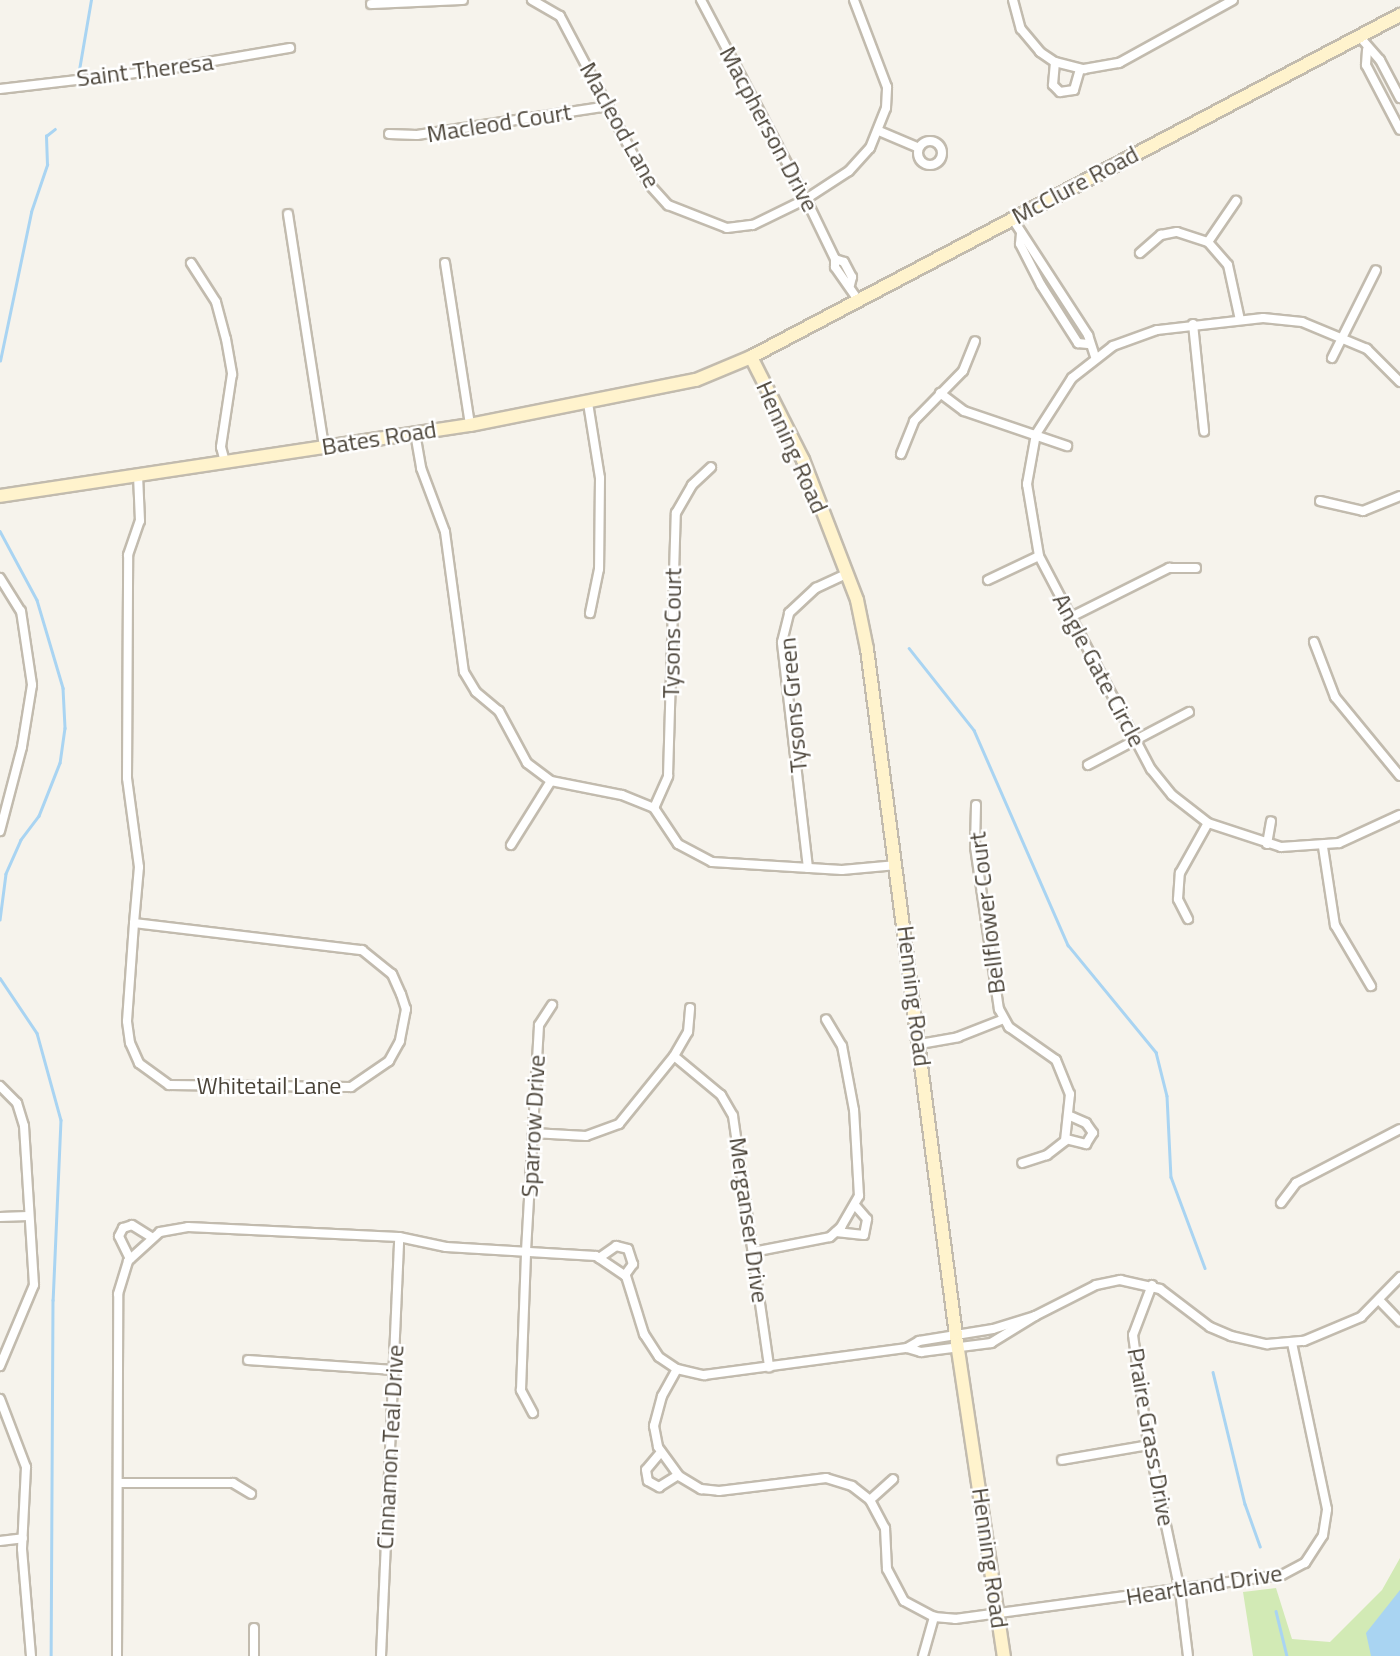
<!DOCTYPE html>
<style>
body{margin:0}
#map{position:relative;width:1400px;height:1656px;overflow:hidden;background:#f6f3ec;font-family:"Titillium Web",sans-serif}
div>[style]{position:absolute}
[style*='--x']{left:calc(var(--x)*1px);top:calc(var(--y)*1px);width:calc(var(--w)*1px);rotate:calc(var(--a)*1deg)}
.green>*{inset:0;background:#d2eab5}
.water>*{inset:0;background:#a9d4f2}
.stream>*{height:2.5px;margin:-1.25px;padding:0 1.25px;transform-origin:1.25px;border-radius:1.25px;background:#a9d4f2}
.roads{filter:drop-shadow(2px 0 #c2bbae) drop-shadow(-2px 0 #c2bbae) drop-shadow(0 2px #c2bbae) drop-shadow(0 -2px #c2bbae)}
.street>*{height:8px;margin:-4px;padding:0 4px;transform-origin:4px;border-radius:4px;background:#fff}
.street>.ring{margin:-4px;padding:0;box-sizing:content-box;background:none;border:8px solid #fff;border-radius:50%}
.secondary>*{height:12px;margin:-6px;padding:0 6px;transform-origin:6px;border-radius:6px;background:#fff3cd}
span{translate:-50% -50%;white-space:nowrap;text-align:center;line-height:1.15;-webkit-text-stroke:5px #fff;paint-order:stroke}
.street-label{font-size:24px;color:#4b4439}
</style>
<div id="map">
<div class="green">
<div style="clip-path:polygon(1400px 1558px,1400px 1656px,1253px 1656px,1243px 1592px,1276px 1588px,1292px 1639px,1330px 1642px,1382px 1590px)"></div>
</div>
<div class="water">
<div style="clip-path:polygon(1400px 1590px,1400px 1656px,1371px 1656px,1366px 1633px)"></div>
</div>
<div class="stream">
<div style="--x:79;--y:70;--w:71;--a:-80.3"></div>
<div style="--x:0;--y:361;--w:152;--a:-78.2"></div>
<div style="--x:31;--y:212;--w:50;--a:-71.2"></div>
<div style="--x:47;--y:165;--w:29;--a:-92"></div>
<div style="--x:46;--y:136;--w:11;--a:-38"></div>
<div style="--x:0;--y:531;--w:78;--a:61.8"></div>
<div style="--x:37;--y:600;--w:92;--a:73.5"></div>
<div style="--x:63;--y:688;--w:40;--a:87.1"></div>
<div style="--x:65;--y:728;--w:35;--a:98"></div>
<div style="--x:60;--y:763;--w:57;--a:111.6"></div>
<div style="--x:39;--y:816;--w:30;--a:127"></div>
<div style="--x:21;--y:840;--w:37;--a:114"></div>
<div style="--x:6;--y:874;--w:46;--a:97.4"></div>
<div style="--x:909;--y:648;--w:105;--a:51.6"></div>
<div style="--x:974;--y:730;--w:235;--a:66.4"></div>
<div style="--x:1068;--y:945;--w:139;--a:50.6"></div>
<div style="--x:1156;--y:1052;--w:45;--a:76"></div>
<div style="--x:1167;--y:1096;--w:81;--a:87.2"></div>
<div style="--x:1171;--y:1177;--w:97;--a:69.5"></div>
<div style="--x:0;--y:978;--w:66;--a:56.1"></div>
<div style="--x:37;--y:1033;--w:90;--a:74.6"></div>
<div style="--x:61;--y:1120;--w:180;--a:92.5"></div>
<div style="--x:53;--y:1300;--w:356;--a:90.3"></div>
<div style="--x:1213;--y:1372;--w:136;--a:76.4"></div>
<div style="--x:1245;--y:1504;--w:45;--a:70.3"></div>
<div style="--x:1276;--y:1611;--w:46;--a:76.3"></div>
</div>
<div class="roads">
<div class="street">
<div style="--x:532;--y:0;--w:32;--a:30"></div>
<div style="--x:560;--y:16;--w:189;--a:62.2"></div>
<div style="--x:648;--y:183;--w:30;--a:48"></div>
<div style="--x:668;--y:205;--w:63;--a:21.3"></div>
<div style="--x:727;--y:228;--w:26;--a:-7"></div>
<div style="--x:753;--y:225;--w:59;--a:-26.1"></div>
<div style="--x:806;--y:199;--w:51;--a:-33.1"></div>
<div style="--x:849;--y:171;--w:31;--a:-48"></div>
<div style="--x:870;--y:148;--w:43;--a:-68.2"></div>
<div style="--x:886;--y:108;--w:21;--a:-87"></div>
<div style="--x:887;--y:87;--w:93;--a:-110.8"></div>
<div style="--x:701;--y:0;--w:225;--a:62.2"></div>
<div style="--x:806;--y:199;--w:67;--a:64.2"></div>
<div style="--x:835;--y:259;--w:8;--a:90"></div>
<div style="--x:835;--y:267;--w:39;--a:55"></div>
<div style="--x:1013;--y:0;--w:30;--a:75"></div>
<div style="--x:1021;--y:29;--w:30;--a:50"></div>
<div style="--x:1040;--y:52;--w:18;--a:34"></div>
<div style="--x:1055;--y:62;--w:30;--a:14"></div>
<div style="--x:1084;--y:69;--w:36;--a:-10"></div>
<div style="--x:1119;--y:63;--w:130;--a:-28.9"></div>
<div style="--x:371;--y:4;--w:92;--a:-2.5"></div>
<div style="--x:1359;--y:36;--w:32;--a:49"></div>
<div style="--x:1380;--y:60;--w:43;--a:62.2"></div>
<div style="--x:1367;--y:50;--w:15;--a:94"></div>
<div style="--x:1366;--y:65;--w:73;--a:62.4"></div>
<div style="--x:1055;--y:62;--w:23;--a:95"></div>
<div style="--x:1053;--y:85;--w:10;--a:45"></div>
<div style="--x:1060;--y:92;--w:14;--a:-8"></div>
<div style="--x:1074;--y:90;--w:22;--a:-74"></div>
<div style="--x:0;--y:89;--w:162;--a:-6.7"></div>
<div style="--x:161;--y:70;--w:131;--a:-9.7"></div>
<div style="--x:879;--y:131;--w:43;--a:23"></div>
<div style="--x:389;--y:134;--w:28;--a:2"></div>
<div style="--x:417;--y:135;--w:194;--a:-8.6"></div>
<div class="ring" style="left:918px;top:141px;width:16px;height:16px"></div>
<div style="--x:288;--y:214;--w:235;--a:81.2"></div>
<div style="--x:1012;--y:218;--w:140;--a:57"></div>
<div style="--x:1088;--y:335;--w:23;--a:72"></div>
<div style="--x:1021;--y:233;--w:11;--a:95"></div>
<div style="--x:1020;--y:244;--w:46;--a:62.9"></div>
<div style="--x:1041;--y:285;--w:69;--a:57.5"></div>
<div style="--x:1078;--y:343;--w:10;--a:6"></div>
<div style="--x:1208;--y:242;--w:50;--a:-55.7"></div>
<div style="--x:1140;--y:253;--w:28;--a:-41"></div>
<div style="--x:1161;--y:235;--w:16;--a:-11"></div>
<div style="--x:1177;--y:232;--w:33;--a:18"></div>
<div style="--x:1208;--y:242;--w:30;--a:49"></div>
<div style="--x:1228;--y:265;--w:56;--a:77.7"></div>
<div style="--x:835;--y:259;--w:9;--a:18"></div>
<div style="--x:844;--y:262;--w:17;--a:62"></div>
<div style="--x:852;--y:277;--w:8;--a:104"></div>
<div style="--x:191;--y:263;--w:46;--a:57.3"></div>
<div style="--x:216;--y:302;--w:38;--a:75"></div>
<div style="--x:226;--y:339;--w:36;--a:80"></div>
<div style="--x:232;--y:374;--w:74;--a:98.6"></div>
<div style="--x:221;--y:447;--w:16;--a:75"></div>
<div style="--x:445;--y:263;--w:164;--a:81.2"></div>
<div style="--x:1193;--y:324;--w:108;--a:84.1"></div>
<div style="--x:1332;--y:358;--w:98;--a:-63.4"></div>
<div style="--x:1400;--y:382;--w:47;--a:-135"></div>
<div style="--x:1367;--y:349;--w:70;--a:-157.4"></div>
<div style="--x:1302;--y:322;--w:39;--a:-174"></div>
<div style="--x:1263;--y:318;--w:107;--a:173.5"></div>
<div style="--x:1157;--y:330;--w:47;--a:160"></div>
<div style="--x:1113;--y:346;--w:52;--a:142"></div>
<div style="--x:1072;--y:378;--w:67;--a:122.7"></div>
<div style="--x:1036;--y:434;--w:51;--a:100.2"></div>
<div style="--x:1027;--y:484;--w:73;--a:80.5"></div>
<div style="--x:1039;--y:556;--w:241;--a:62.3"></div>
<div style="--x:1151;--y:769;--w:33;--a:51"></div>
<div style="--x:1172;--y:795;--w:46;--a:37.9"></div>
<div style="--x:1208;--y:823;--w:77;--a:18.2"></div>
<div style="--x:1281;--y:847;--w:58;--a:-3.9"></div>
<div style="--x:1339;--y:843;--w:67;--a:-24.7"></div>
<div style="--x:940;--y:393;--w:30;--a:37"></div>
<div style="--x:964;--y:411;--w:109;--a:18.8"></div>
<div style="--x:588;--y:403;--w:76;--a:80.9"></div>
<div style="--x:600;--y:478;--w:91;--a:90.6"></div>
<div style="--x:599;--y:569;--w:45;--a:101.6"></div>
<div style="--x:415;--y:433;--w:36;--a:80"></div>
<div style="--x:421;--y:468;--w:68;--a:69.4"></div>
<div style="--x:445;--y:532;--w:141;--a:82.3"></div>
<div style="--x:464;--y:672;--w:23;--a:59"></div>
<div style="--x:476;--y:692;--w:30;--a:40"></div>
<div style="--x:499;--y:711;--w:59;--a:61.7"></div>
<div style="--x:527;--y:763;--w:30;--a:37"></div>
<div style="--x:551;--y:781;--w:72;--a:11.2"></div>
<div style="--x:622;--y:795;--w:35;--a:22"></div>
<div style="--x:654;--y:808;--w:43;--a:56.3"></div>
<div style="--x:678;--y:844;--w:38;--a:28"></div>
<div style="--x:712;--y:862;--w:130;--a:3.5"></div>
<div style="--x:842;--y:870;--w:55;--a:-5.2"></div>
<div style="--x:901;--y:454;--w:35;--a:-68"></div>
<div style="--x:914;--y:421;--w:70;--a:-45.6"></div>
<div style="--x:963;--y:371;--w:32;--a:-68"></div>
<div style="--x:1320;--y:501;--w:44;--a:13.1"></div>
<div style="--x:1363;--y:511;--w:40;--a:-22"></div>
<div style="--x:0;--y:578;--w:39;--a:58"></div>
<div style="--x:21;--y:611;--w:75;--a:81.5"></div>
<div style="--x:32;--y:685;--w:63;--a:99.2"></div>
<div style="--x:22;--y:747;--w:87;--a:104.7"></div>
<div style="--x:988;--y:580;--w:56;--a:-25.2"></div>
<div style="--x:1071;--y:617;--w:110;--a:-26.6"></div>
<div style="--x:1169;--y:568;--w:27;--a:0"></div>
<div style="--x:1314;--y:642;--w:59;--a:69.1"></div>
<div style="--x:1335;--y:697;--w:102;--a:50.6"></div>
<div style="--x:1088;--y:765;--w:114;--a:-27.7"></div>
<div style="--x:976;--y:805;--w:42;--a:91.4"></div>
<div style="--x:975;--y:847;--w:164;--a:81.6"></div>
<div style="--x:999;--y:1009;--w:21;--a:61"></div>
<div style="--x:1009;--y:1027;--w:57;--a:35.1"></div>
<div style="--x:1056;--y:1060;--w:37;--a:68"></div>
<div style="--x:1070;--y:1094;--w:47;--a:96.1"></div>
<div style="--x:1065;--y:1141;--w:23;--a:142"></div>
<div style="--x:1047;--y:1155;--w:26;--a:162"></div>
<div style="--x:654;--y:808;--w:35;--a:-66"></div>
<div style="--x:668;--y:776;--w:263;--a:-88.3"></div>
<div style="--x:676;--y:513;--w:32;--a:-60"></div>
<div style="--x:692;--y:485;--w:26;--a:-43"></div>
<div style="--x:1267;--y:844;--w:23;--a:-80"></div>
<div style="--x:511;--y:845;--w:75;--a:-58"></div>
<div style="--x:1323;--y:847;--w:79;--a:81.3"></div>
<div style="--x:1335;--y:925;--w:71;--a:59.5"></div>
<div style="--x:808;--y:868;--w:227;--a:-96.6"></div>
<div style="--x:782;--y:642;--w:30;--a:-76"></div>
<div style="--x:789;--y:613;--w:37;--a:-43"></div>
<div style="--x:816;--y:588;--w:33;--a:-25"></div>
<div style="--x:1188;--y:919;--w:22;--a:-117"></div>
<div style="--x:1178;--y:899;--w:26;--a:-86"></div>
<div style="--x:1180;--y:873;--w:57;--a:-60.8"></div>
<div style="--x:134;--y:923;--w:230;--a:6.8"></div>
<div style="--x:362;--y:950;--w:38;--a:39"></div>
<div style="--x:392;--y:974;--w:22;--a:66"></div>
<div style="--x:401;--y:994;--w:16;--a:72"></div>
<div style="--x:406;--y:1009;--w:33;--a:101"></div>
<div style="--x:400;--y:1041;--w:23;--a:119"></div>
<div style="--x:389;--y:1061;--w:46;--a:145.6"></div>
<div style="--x:351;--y:1087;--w:182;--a:-179.4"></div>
<div style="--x:169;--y:1085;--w:37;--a:-144"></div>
<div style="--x:139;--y:1063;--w:22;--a:-114"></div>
<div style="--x:130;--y:1043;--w:22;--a:-98"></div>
<div style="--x:127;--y:1021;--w:98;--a:-85.9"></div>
<div style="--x:134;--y:923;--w:56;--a:-84.9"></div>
<div style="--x:139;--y:867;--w:90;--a:-97.7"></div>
<div style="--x:127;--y:778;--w:223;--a:-89.7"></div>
<div style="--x:128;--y:555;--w:36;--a:-71"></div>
<div style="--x:140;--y:521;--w:46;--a:-92.5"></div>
<div style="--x:920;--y:1044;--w:39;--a:-10"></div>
<div style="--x:958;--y:1037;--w:49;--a:-21.4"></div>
<div style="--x:674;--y:1056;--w:61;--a:39.7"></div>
<div style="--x:721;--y:1095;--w:24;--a:60"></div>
<div style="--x:733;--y:1116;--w:254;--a:81.8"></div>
<div style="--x:0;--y:1086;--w:24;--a:45"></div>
<div style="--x:17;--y:1103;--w:24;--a:73"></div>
<div style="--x:24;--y:1126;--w:159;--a:86.4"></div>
<div style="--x:34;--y:1285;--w:88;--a:112.8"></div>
<div style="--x:533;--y:1133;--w:53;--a:3.2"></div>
<div style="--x:586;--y:1136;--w:35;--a:-20"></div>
<div style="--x:619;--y:1124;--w:87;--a:-51"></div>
<div style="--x:674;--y:1056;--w:28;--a:-60"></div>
<div style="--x:688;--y:1032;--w:24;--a:-85"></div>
<div style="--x:1066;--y:1139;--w:21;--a:14"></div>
<div style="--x:1086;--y:1144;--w:13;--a:-58"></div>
<div style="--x:1093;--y:1133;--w:12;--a:-125"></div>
<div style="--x:1086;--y:1123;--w:17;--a:-156"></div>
<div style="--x:1281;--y:1203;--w:25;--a:-53"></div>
<div style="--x:1296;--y:1183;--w:117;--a:-27.4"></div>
<div style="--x:0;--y:1217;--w:28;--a:-2"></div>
<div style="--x:836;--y:1232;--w:28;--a:6"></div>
<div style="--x:864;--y:1235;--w:16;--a:-79"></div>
<div style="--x:867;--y:1219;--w:18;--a:-131"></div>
<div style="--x:753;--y:1252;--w:78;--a:-11"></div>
<div style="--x:830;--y:1237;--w:15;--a:-42"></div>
<div style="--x:841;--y:1227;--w:36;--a:-60"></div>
<div style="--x:859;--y:1196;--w:86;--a:-93.3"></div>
<div style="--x:854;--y:1110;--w:65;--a:-100.6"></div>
<div style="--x:842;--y:1046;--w:31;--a:-121"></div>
<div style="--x:599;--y:1258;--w:21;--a:-35"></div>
<div style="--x:616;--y:1246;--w:12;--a:14"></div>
<div style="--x:628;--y:1249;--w:16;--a:72"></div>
<div style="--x:633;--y:1264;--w:14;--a:126"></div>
<div style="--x:130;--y:1259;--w:25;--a:-116"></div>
<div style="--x:119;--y:1236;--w:9;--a:-63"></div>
<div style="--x:123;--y:1228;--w:9;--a:-18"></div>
<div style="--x:132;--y:1225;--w:22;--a:32"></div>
<div style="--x:1152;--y:1285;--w:53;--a:110.8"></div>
<div style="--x:1133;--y:1335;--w:102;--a:82.1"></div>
<div style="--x:1147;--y:1436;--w:158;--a:78"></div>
<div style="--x:1180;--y:1591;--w:65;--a:83"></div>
<div style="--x:1379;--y:1300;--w:30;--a:46"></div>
<div style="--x:907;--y:1348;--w:14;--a:-30"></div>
<div style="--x:919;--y:1341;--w:75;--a:-9.2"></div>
<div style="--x:993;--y:1329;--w:44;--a:-17.2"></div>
<div style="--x:1035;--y:1316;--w:68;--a:-26.9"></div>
<div style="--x:1096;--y:1285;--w:25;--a:-12"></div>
<div style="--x:1120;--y:1280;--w:41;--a:12.7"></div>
<div style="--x:1160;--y:1289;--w:63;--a:37.2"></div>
<div style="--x:1210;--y:1327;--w:23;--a:23"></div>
<div style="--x:1231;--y:1336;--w:37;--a:13"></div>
<div style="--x:1267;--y:1344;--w:37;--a:-5"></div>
<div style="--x:1304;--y:1341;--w:62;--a:-22.8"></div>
<div style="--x:1361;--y:1317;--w:56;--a:-45.7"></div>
<div style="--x:248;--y:1360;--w:146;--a:3.9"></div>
<div style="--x:677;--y:1369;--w:31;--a:119"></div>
<div style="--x:662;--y:1396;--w:31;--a:105"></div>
<div style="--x:654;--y:1426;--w:21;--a:79"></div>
<div style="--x:658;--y:1447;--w:36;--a:54"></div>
<div style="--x:679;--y:1476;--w:26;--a:31"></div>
<div style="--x:701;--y:1489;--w:18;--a:6"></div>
<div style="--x:719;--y:1491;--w:108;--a:-6.9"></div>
<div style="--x:826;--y:1478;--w:27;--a:17"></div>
<div style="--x:852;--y:1486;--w:23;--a:38"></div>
<div style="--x:870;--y:1500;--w:32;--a:62"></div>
<div style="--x:885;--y:1528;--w:41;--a:87.2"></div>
<div style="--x:887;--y:1569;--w:36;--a:62"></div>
<div style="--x:904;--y:1601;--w:34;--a:28"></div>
<div style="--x:934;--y:1617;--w:21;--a:5"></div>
<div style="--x:955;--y:1619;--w:330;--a:-7.7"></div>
<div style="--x:1282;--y:1575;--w:26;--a:-28"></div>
<div style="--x:1305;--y:1563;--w:33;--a:-57"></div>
<div style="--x:1323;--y:1535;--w:26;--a:-81"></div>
<div style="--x:1327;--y:1509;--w:170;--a:-101.9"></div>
<div style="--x:0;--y:1399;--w:73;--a:69.1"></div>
<div style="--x:26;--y:1467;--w:82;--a:92.8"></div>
<div style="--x:22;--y:1549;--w:107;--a:85.2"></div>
<div style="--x:533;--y:1413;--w:26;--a:-118"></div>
<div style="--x:521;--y:1390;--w:139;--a:-87.9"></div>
<div style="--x:526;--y:1251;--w:226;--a:-86.7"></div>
<div style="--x:539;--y:1025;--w:24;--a:-57"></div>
<div style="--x:661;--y:1452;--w:23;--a:130"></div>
<div style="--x:646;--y:1470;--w:11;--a:80"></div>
<div style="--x:648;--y:1481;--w:13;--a:29"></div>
<div style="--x:659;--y:1487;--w:22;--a:-32"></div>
<div style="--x:1062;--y:1460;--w:88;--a:-9.8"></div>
<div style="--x:118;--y:1483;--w:115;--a:0"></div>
<div style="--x:233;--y:1483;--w:21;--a:31"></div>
<div style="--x:870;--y:1500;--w:31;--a:-42"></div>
<div style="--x:0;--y:1541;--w:23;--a:-7"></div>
<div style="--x:117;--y:1656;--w:362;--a:-89.8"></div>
<div style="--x:118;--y:1294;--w:34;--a:-73"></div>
<div style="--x:128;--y:1261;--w:43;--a:-42.2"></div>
<div style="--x:160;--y:1232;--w:28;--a:-10"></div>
<div style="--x:188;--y:1227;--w:211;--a:2.7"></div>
<div style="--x:399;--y:1237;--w:48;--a:12"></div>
<div style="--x:446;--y:1247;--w:150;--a:3.4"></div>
<div style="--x:596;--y:1256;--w:36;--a:34"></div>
<div style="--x:626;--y:1276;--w:61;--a:72.8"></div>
<div style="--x:644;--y:1334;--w:27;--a:57"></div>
<div style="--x:659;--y:1357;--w:22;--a:34"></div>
<div style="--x:677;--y:1369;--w:28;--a:13"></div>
<div style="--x:704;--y:1375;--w:205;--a:-7.6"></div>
<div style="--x:907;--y:1348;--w:15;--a:16"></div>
<div style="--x:921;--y:1352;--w:71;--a:-7.3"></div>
<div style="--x:991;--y:1343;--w:52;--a:-31.5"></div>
<div style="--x:254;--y:1656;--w:28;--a:-90"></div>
<div style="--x:381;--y:1656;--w:419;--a:-87.5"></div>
<div style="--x:923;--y:1656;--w:41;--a:-74.2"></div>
</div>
<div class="secondary">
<div style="--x:751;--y:357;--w:115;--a:63.2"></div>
<div style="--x:803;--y:460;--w:150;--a:68.9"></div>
<div style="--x:857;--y:600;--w:50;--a:78.5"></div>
<div style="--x:867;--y:649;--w:700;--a:82.61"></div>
<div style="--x:957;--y:1343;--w:317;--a:81.5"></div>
<div style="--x:0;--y:496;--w:475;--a:-8.6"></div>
<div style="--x:470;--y:425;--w:230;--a:-11.3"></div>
<div style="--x:696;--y:380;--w:60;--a:-22.7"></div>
<div style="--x:751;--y:357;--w:734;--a:-27.79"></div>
</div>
</div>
<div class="street-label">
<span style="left:145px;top:70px;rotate:-7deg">Saint Theresa</span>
<span style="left:499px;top:123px;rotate:-9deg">Macleod Court</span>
<span style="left:620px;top:125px;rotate:61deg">Macleod Lane</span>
<span style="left:769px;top:129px;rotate:62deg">Macpherson Drive</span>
<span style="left:1075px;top:185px;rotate:-28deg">McClure Road</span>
<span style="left:379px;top:438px;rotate:-9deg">Bates Road</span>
<span style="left:792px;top:447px;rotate:66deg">Henning Road</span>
<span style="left:672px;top:633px;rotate:-89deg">Tysons Court</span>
<span style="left:1099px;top:670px;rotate:62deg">Angle Gate Circle</span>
<span style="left:793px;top:705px;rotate:-95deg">Tysons Green</span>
<span style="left:987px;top:913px;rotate:-97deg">Bellflower Court</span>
<span style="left:914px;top:996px;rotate:83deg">Henning Road</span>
<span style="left:269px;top:1086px">Whitetail Lane</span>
<span style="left:533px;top:1126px;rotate:-87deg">Sparrow Drive</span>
<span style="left:749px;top:1220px;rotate:82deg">Merganser Drive</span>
<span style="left:1151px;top:1437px;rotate:80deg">Praire Grass Drive</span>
<span style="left:390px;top:1447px;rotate:-87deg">Cinnamon Teal Drive</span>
<span style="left:990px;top:1558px;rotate:82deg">Henning Road</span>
<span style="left:1204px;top:1585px;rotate:-9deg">Heartland Drive</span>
</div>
</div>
